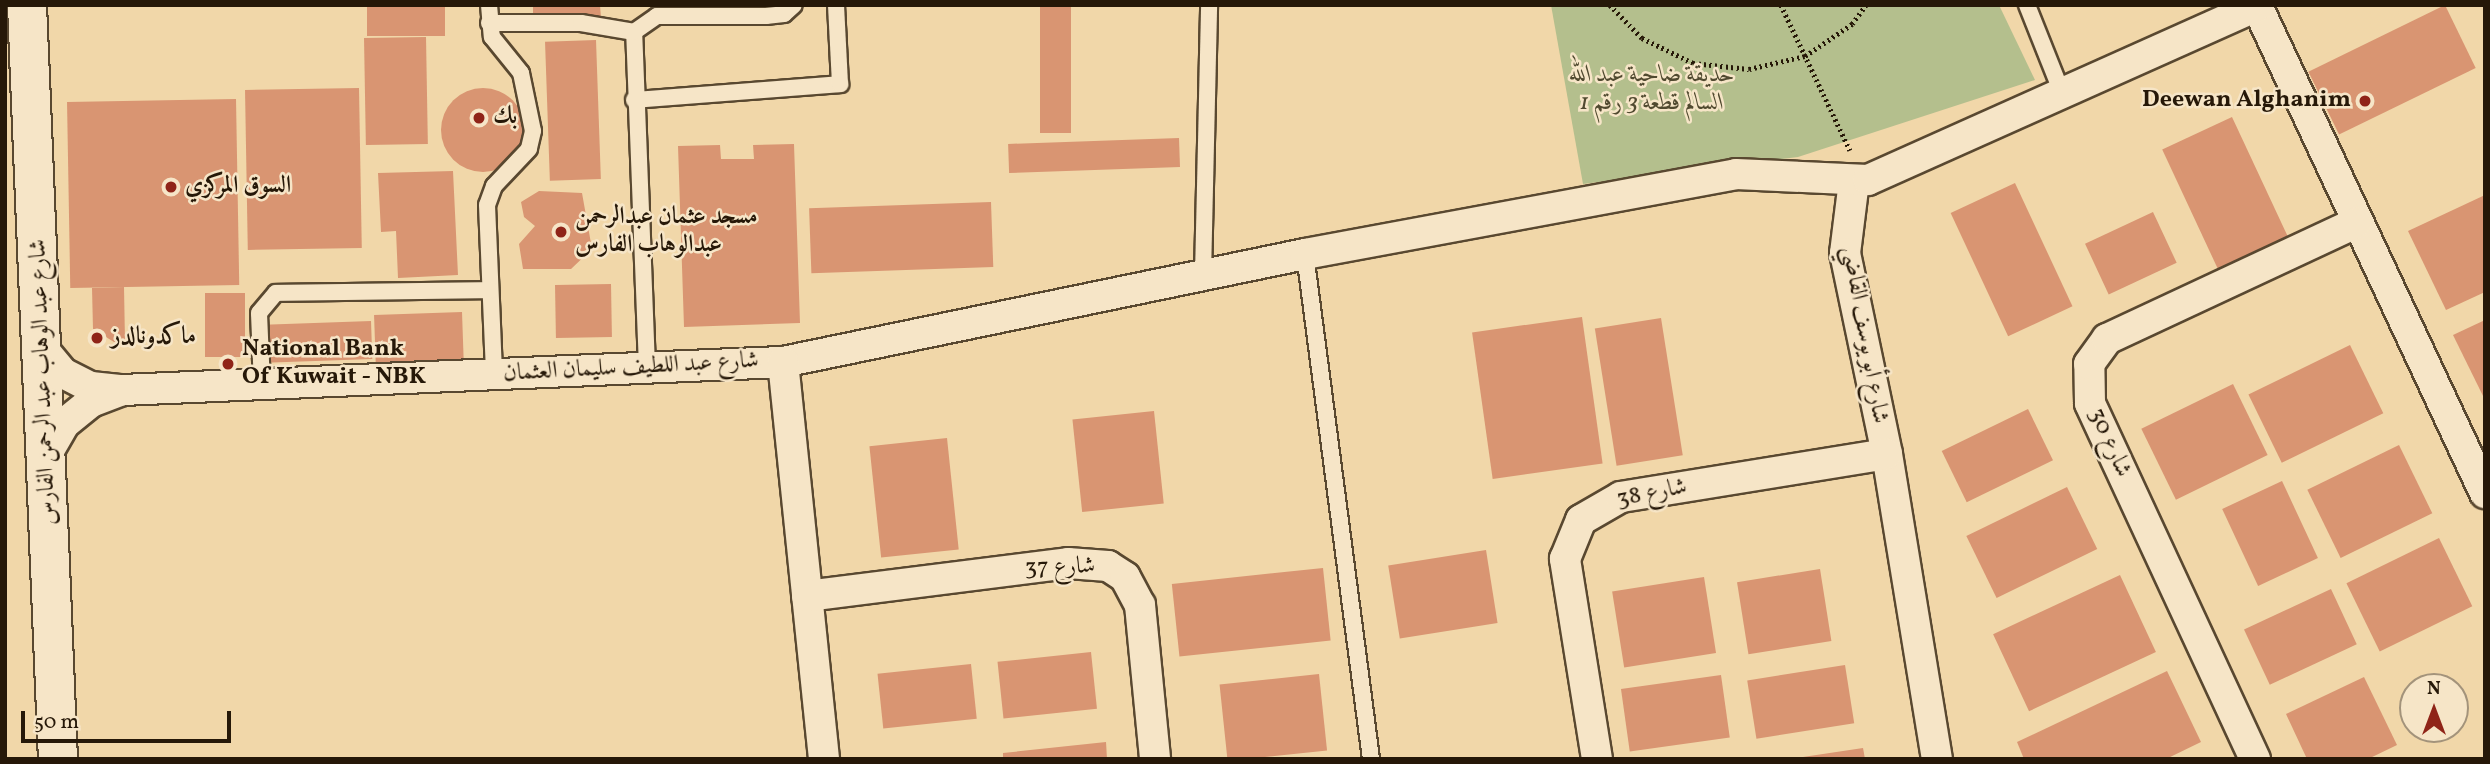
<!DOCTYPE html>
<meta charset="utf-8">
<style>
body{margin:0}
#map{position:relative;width:2490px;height:764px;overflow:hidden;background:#f1d7a9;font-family:Vollkorn,Amiri,serif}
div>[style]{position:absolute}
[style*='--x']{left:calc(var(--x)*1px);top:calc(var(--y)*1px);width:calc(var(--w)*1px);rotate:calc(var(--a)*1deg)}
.green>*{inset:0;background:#b4bf8d}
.building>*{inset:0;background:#d99572;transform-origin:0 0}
.round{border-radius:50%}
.path>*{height:4.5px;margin-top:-2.25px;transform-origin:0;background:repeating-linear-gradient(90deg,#261808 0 2px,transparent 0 5.5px)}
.roads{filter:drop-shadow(2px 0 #594830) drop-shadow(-2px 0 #594830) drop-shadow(0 2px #594830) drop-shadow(0 -2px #594830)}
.service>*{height:16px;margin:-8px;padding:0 8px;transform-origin:8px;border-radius:8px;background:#f6e5c7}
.minor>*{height:30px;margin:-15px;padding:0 15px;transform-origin:15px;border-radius:15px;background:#f6e5c7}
.tertiary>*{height:38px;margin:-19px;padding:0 19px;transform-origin:19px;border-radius:19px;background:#f6e5c7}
.dots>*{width:19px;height:19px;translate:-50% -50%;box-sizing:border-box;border:4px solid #f6e5c7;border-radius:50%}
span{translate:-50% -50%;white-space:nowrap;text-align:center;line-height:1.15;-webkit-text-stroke:5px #f6e5c7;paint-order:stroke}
.park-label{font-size:24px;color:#514a30;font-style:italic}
.poi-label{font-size:24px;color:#261808;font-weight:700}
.right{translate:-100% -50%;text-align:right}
.left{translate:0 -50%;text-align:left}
.street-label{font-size:24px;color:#261808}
.frame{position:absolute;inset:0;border:7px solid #261808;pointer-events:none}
.north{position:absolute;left:2399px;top:673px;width:70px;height:70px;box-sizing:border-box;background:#f6e5c7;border:2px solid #a3937b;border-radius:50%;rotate:0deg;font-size:19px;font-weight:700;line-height:28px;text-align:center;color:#261808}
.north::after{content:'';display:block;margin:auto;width:24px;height:32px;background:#8f2418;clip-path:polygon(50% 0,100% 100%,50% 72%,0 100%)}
.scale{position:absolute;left:21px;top:711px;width:210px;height:32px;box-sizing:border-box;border:4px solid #261808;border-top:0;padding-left:9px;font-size:21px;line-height:24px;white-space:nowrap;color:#261808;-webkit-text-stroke:5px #f6e5c7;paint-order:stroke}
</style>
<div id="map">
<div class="green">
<div style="clip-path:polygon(1551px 5px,1999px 5px,2035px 80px,1798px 157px,1583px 184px)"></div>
</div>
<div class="building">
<div style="left:367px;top:5px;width:78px;height:31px"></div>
<div style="clip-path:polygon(533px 5px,600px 5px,601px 18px,533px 20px)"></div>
<div style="left:1040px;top:5px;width:31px;height:128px"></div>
<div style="left:2445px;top:5px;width:70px;height:152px;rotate:64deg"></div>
<div style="left:426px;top:37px;width:107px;height:62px;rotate:89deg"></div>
<div style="left:596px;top:40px;width:139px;height:51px;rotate:88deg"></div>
<div class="round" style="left:441px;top:88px;width:84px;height:84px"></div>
<div style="left:359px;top:88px;width:160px;height:114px;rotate:89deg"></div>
<div style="left:236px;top:99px;width:186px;height:169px;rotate:89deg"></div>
<div style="left:2232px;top:117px;width:137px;height:77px;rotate:65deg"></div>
<div style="left:1179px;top:138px;width:29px;height:171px;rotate:88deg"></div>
<div style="clip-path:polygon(794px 144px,800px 323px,684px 327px,678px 146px,720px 145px,721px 159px,754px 159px,753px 145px)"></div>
<div style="clip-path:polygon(453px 171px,458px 275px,398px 278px,396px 231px,381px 232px,378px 173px)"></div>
<div style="left:2015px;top:183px;width:136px;height:71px;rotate:65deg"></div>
<div style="clip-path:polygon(539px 191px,582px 193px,592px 249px,571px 269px,523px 269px,519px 244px,535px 226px,524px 217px,521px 202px)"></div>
<div style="clip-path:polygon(2485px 195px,2485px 292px,2446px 310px,2408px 231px)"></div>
<div style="left:991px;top:202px;width:65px;height:182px;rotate:88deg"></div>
<div style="left:2153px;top:212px;width:56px;height:75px;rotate:65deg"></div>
<div style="left:611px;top:284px;width:53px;height:56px;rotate:89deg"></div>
<div style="clip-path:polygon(124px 287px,125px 342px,114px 342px,93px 329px,92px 288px)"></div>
<div style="left:245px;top:293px;width:64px;height:40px;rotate:90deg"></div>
<div style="left:462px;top:312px;width:50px;height:88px;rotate:88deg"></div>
<div style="left:1582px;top:317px;width:148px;height:111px;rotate:82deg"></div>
<div style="left:1661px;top:318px;width:139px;height:67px;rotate:81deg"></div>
<div style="clip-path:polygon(2485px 320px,2485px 400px,2453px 335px)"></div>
<div style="left:371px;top:321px;width:38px;height:107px;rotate:88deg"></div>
<div style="left:2350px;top:345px;width:76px;height:113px;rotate:64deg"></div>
<div style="left:2233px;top:384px;width:79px;height:102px;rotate:64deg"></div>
<div style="left:2028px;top:409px;width:57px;height:96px;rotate:64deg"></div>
<div style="left:1154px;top:411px;width:93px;height:82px;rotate:84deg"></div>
<div style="left:947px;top:438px;width:112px;height:78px;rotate:84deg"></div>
<div style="left:2399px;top:445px;width:76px;height:102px;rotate:64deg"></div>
<div style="left:2282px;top:481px;width:85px;height:66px;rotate:65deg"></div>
<div style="left:2067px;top:487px;width:69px;height:112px;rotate:64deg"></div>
<div style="left:2439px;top:538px;width:76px;height:103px;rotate:64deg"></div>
<div style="left:1486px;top:550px;width:74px;height:99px;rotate:81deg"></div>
<div style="left:1323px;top:568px;width:73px;height:152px;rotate:84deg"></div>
<div style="left:1820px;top:569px;width:73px;height:84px;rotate:81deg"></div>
<div style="left:2120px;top:575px;width:85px;height:140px;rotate:65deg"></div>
<div style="left:1704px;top:577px;width:77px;height:93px;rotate:81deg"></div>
<div style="left:2331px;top:589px;width:61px;height:96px;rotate:65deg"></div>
<div style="left:1091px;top:652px;width:57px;height:94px;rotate:84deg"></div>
<div style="left:971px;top:664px;width:55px;height:94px;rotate:84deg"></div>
<div style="left:1845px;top:665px;width:59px;height:99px;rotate:81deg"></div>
<div style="clip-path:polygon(2167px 671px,2201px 742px,2166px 759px,2024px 759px,2017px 742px)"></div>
<div style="left:1319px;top:674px;width:77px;height:100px;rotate:84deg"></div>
<div style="left:1721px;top:675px;width:63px;height:101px;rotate:82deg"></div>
<div style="clip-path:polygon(2364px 677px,2397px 745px,2368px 759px,2307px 759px,2286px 714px)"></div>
<div style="clip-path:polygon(1106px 742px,1107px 759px,1003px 759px,1003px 753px)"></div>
<div style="clip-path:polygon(1863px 748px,1865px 759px,1803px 759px,1803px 757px)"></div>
</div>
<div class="path">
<div style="--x:1610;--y:5;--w:46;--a:45.9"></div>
<div style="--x:1642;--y:38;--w:57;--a:26.1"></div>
<div style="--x:1693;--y:63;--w:56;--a:6.1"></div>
<div style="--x:1749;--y:69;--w:57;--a:-13.1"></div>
<div style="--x:1805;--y:56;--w:57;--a:-34.2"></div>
<div style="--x:1852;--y:24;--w:24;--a:-54"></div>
<div style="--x:1781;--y:5;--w:161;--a:64.6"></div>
</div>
<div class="roads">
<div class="service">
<div style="--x:489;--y:5;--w:32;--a:85"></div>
<div style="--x:492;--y:37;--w:46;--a:51.1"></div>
<div style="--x:521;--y:73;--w:59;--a:78.3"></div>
<div style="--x:533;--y:131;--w:18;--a:103"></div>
<div style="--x:529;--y:149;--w:51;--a:133.4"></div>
<div style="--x:494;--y:186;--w:20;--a:110"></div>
<div style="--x:487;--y:205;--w:169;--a:87.6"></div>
<div style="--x:2027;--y:5;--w:95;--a:68.3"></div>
<div style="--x:489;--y:23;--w:92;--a:0"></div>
<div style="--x:581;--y:23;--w:54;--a:9.6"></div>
<div style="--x:634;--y:100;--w:207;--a:-4.4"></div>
<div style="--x:840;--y:84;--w:79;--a:-92.9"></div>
<div style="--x:1305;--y:254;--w:509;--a:82.55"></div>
<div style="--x:1203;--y:275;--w:270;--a:-88.7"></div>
<div style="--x:647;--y:367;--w:335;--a:-92.2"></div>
<div style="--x:634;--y:32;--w:28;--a:-35"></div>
<div style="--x:657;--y:16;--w:109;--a:0"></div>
<div style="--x:766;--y:16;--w:18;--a:-6"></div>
<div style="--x:784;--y:14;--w:13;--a:-42"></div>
<div style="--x:262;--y:385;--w:72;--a:-92.4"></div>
<div style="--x:259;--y:313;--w:26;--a:-50"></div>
<div style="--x:276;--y:293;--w:214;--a:-0.8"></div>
</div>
<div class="minor">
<div style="--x:2257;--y:6;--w:538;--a:64.91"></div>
<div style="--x:1854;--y:181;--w:73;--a:97.1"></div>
<div style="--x:1845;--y:253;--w:205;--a:78.2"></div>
<div style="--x:1887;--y:454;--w:309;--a:80.7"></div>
<div style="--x:42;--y:348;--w:33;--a:50"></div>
<div style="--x:63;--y:373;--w:31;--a:27"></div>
<div style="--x:91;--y:387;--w:31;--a:6"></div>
<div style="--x:122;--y:390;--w:662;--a:-2.43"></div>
<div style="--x:783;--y:362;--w:533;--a:-11.69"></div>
<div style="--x:1305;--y:254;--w:438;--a:-10.5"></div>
<div style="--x:1736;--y:174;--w:132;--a:2.6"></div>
<div style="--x:1868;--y:180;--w:428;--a:-24.1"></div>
<div style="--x:783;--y:362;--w:399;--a:84.1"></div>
<div style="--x:48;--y:452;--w:34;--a:-60"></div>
<div style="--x:65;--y:423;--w:33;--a:-39"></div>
<div style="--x:91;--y:402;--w:33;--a:-21"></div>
<div style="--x:807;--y:596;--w:263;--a:-7.2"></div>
<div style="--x:1068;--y:563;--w:40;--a:4.3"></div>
<div style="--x:1108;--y:566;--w:20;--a:33"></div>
<div style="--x:1125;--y:577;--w:32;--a:62"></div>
<div style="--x:1140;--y:605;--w:155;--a:84.4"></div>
<div style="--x:1597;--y:759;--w:203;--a:-99.1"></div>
<div style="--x:1565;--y:559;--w:42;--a:-67.7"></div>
<div style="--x:1581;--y:520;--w:46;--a:-29.9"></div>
<div style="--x:1621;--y:497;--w:269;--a:-9.2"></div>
<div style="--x:2255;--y:759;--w:392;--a:-114.9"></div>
<div style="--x:2090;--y:403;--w:39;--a:-91"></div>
<div style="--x:2089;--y:364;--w:31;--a:-54"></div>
<div style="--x:2107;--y:339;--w:275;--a:-25"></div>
</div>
<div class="tertiary">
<div style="--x:27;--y:5;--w:755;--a:87.65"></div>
</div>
</div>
<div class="dots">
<div style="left:2365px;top:101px;background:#8f2418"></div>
<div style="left:479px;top:118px;background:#8f2418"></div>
<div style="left:171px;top:187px;background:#8f2418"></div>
<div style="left:561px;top:232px;background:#8f2418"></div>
<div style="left:97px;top:338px;background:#8f2418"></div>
<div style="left:228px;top:364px;background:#8f2418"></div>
</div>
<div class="park-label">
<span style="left:1652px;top:90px">حديقة ضاحية عبد الله<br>السالم قطعة 3 رقم 1</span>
</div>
<div class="poi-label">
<span class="right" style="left:2351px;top:101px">Deewan Alghanim</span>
<span class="left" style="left:493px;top:118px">بك</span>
<span class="left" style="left:185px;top:187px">السوق المركزي</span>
<span class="left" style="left:575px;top:232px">مسجد عثمان عبدالرحمن<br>عبدالوهاب الفارس</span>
<span class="left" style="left:111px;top:338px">ماكدونالدز</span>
<span class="left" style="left:242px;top:364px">National Bank<br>Of Kuwait - NBK</span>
</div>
<div class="street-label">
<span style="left:1864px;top:335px;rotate:80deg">شارع أبو يوسف القاضي</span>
<span style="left:631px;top:368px;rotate:-3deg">شارع عبد اللطيف سليمان العثمان</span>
<span style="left:44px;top:382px;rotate:-92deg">شارع عبد الوهاب عبد الرحمن الفارس</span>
<span style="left:2109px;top:443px;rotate:66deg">شارع 30</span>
<span style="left:1652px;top:494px;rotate:-11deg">شارع 38</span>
<span style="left:1060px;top:568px;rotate:-2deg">شارع 37</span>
</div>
<div class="frame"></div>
<div class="north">N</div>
<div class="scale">50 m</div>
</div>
